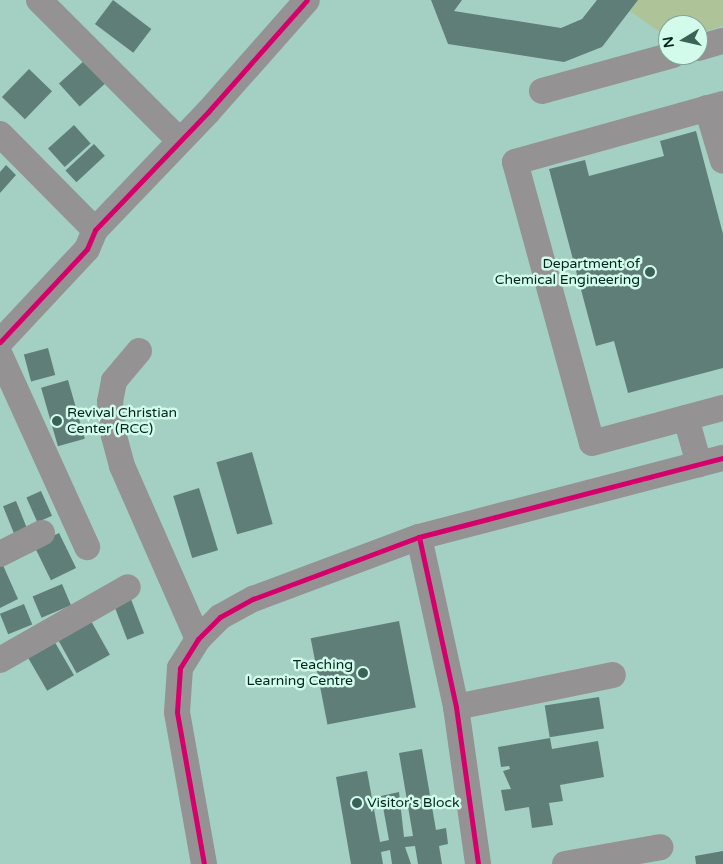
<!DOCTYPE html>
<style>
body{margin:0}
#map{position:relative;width:723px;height:864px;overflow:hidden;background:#a3d0c2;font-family:"Varela Round",sans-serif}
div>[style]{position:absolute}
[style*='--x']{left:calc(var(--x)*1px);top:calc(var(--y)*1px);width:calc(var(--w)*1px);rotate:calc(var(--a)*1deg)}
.green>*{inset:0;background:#aec498}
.building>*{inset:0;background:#607e78;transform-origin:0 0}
.minor>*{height:26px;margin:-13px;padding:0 13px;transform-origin:13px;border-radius:13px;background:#949293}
.cycleway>*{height:5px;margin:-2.5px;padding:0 2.5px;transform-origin:2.5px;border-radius:2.5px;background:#d6006c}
.dots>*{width:14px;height:14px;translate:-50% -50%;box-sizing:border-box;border:2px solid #d3fbec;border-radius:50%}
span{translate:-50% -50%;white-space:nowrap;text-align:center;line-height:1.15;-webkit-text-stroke:5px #d3fbec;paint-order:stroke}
.poi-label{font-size:14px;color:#03271e}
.right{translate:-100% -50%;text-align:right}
.left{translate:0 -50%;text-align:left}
.north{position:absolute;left:658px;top:15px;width:50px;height:50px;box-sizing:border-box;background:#d3fbec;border:1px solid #80a69a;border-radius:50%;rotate:261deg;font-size:14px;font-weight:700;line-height:20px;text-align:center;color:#03271e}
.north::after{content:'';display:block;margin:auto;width:18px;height:22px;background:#3b6257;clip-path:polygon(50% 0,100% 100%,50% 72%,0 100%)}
</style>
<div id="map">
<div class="green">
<div style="clip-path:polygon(638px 0,723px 0,723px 26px,698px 34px,698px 25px,668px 25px,668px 38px,630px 11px)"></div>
</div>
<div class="building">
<div style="left:113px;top:0;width:48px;height:30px;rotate:37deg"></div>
<div style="clip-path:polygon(431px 0,462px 0,454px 11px,561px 28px,582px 19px,597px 0,638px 0,602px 47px,564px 62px,448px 44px)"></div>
<div style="left:85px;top:60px;width:31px;height:35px;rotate:48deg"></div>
<div style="left:29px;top:69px;width:32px;height:39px;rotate:44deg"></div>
<div style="left:74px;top:125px;width:25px;height:35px;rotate:48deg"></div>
<div style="clip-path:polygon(696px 131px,723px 234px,723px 368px,628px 393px,614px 341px,596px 346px,549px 169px,585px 160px,589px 176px,664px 156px,660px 141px)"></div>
<div style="left:94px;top:144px;width:16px;height:39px;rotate:47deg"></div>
<div style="clip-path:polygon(6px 165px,16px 175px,0 193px,0 172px)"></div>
<div style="left:48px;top:348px;width:28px;height:25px;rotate:75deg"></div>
<div style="left:68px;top:380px;width:61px;height:28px;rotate:74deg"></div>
<div style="left:252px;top:452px;width:75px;height:37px;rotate:74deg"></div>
<div style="left:199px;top:488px;width:65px;height:27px;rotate:73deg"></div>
<div style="left:41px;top:491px;width:27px;height:16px;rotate:66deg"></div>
<div style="left:16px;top:501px;width:29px;height:14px;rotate:68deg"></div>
<div style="left:59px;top:533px;width:39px;height:28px;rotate:64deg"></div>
<div style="clip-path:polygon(2px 563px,18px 599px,0 608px,0 564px)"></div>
<div style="left:62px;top:584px;width:23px;height:32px;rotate:67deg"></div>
<div style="left:129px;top:594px;width:42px;height:18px;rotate:69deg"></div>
<div style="left:24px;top:604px;width:22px;height:26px;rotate:68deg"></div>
<div style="left:90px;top:619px;width:41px;height:38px;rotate:61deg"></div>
<div style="left:399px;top:621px;width:88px;height:90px;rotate:79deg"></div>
<div style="left:53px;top:639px;width:42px;height:31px;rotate:60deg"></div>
<div style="left:599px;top:697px;width:32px;height:55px;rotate:81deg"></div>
<div style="clip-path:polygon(550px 738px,552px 749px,598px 741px,604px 777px,560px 785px,563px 801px,549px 803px,553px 825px,532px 828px,529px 807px,505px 811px,501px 790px,511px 789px,503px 771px,510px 769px,509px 766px,501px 767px,498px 747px)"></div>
<div style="clip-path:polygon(422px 749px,436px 830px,446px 828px,448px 844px,439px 846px,442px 864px,418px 864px,415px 846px,405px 847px,411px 864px,392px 864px,390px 850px,381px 852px,383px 864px,351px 864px,336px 777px,367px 771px,380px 842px,389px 840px,381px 796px,399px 792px,404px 837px,413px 836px,399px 753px)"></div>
<div style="clip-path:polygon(723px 851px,723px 864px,696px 864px,695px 856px)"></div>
</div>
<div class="minor">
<div style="--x:39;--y:0;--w:199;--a:45"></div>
<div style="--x:698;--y:48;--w:26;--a:-16"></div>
<div style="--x:542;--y:91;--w:136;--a:-15.4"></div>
<div style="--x:723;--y:104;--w:216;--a:164.4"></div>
<div style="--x:515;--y:162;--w:291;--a:74.7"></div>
<div style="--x:592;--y:443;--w:136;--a:-15"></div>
<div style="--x:707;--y:108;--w:55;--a:73.2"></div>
<div style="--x:0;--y:134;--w:135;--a:45.3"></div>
<div style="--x:0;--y:342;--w:127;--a:-46.9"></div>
<div style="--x:87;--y:249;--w:21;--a:-67"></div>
<div style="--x:95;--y:230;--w:163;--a:-46.2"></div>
<div style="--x:208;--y:112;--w:149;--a:-48.5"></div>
<div style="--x:139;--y:351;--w:39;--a:130"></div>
<div style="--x:114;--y:381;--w:21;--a:101"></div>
<div style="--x:110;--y:402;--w:34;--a:83"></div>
<div style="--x:114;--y:436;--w:31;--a:75"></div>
<div style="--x:122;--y:466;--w:189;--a:66.3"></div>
<div style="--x:0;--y:355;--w:211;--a:65.6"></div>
<div style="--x:686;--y:418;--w:48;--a:74.2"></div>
<div style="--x:419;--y:537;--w:174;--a:77.7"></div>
<div style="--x:456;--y:707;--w:159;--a:82"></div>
<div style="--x:0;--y:554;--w:47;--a:-26.6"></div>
<div style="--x:0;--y:660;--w:147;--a:-29.7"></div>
<div style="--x:456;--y:707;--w:160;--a:-11.5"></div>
<div style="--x:204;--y:864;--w:154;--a:-100.1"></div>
<div style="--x:177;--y:712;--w:44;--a:-86.1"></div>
<div style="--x:180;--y:668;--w:34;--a:-58"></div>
<div style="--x:198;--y:639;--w:31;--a:-45"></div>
<div style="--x:220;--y:617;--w:38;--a:-29"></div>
<div style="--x:253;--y:599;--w:177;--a:-20.5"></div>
<div style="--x:419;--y:537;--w:314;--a:-14.6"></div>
<div style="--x:565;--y:864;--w:97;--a:-10"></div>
</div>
<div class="cycleway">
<div style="--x:0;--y:342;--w:127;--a:-46.9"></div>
<div style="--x:87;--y:249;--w:21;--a:-67"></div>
<div style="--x:95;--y:230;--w:163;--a:-46.2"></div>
<div style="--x:208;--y:112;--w:149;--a:-48.5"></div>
<div style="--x:419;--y:537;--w:174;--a:77.7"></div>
<div style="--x:456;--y:707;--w:159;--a:82"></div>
<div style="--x:204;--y:864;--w:154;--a:-100.1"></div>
<div style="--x:177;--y:712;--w:44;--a:-86.1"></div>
<div style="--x:180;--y:668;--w:34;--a:-58"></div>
<div style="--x:198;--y:639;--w:31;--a:-45"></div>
<div style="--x:220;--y:617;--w:38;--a:-29"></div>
<div style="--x:253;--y:599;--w:177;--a:-20.5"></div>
<div style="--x:419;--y:537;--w:314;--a:-14.6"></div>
</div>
<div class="dots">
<div style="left:650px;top:272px;background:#3b6257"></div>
<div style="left:57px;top:421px;background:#3b6257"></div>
<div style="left:363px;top:673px;background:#3b6257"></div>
<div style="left:357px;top:803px;background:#3b6257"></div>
</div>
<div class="poi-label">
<span class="right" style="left:640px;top:272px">Department of<br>Chemical Engineering</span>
<span class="left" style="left:67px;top:421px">Revival Christian<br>Center (RCC)</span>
<span class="right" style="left:353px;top:673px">Teaching<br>Learning Centre</span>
<span class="left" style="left:367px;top:803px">Visitor's Block</span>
</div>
<div class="north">N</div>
</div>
